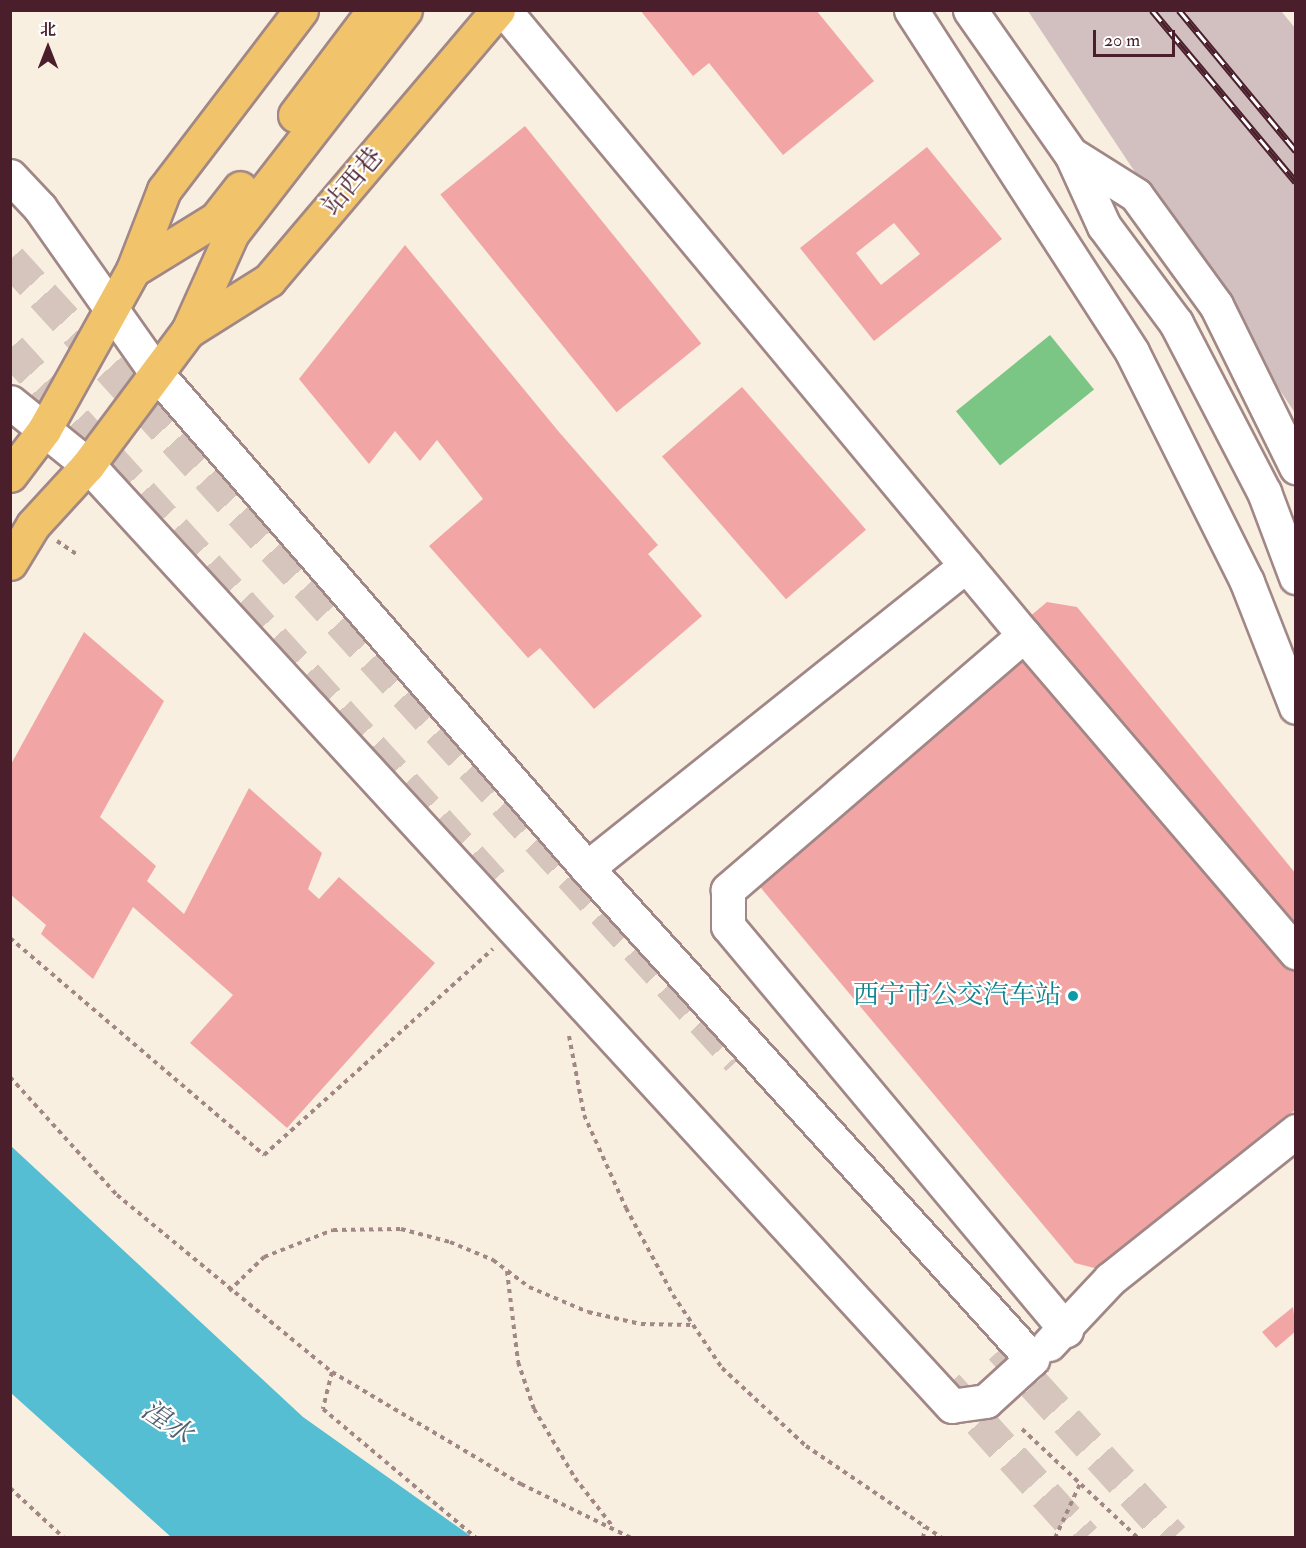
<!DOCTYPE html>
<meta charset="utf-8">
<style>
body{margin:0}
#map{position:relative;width:1306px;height:1548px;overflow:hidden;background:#f8efe0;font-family:"IM FELL Double Pica","Noto Serif SC",serif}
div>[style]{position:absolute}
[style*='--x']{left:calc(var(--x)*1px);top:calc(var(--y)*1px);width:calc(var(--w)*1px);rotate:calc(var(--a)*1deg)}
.industrial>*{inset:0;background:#d2bfc0}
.green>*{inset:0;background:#7bc685;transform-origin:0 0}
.water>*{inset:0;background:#55bed2}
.building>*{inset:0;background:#f1a6a5;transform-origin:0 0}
.highway-tunnel>*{height:33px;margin-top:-16.5px;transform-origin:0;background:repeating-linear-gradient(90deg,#d5c5bc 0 33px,transparent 0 49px)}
.path>*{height:4px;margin-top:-2px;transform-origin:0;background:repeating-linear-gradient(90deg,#a18786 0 4.5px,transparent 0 9px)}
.roads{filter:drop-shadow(2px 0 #a18786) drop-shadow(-2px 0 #a18786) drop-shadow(0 2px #a18786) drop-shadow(0 -2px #a18786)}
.minor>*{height:33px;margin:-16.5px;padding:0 16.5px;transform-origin:16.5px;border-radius:16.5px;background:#fff}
.major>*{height:33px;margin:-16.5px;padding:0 16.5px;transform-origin:16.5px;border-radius:16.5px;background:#f1c36a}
.rail>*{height:7px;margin-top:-3.5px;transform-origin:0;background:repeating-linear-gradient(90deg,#fff 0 14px,#4a1f2b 0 28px);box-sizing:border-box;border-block:2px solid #4a1f2b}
.dots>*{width:16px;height:16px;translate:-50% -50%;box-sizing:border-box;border:3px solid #fff;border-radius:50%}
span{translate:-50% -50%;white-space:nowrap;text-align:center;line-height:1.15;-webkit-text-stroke:4.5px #fff;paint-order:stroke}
.street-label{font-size:26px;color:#4a1f2b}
.culture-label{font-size:26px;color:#0d838f}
.right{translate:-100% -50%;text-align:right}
.water-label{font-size:27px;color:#4e5f6e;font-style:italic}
.frame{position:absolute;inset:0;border:12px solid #4a1f2b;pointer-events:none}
.north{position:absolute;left:18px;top:18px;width:60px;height:60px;-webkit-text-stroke:4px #fff;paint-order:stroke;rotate:0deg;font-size:16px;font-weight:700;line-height:24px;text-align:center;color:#4a1f2b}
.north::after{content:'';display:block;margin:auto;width:21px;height:27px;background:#4a1f2b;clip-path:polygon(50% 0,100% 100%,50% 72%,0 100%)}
.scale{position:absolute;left:1093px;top:30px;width:82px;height:27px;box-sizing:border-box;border:3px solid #4a1f2b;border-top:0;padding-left:8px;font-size:18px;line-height:21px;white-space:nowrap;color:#4a1f2b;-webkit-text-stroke:4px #fff;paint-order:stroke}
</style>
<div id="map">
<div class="industrial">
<div style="clip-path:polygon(1028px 11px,1281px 11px,1295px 28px,1295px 413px)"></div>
</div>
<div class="green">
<div style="left:1050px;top:335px;width:70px;height:121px;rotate:51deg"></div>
</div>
<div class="water">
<div style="clip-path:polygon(11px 1146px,303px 1417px,472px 1537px,171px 1537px,11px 1393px)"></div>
</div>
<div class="building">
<div style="clip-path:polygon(640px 10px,816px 10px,874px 81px,783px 155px,709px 63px,693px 76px)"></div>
<div style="left:525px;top:126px;width:280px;height:109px;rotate:51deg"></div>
<div style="clip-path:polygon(evenodd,927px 147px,1002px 239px,874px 341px,800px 248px,927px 147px,894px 223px,920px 254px,881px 285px,856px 253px,894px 223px)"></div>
<div style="clip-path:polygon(405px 245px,559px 432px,658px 545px,648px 554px,702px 616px,594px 709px,540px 648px,528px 658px,429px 546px,483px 499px,437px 440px,420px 461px,395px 431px,369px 464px,299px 379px)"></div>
<div style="left:742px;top:387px;width:189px;height:106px;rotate:49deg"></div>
<div style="clip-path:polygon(1047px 602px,1077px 607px,1296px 874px,1296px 1109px,1102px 1270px,1075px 1263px,756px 882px,754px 847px)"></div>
<div style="clip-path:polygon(84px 632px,164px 701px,100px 817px,156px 866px,147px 881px,184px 914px,249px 788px,322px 853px,308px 889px,319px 899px,339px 877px,435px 963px,287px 1128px,190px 1043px,233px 995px,133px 907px,93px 979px,41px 934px,46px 925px,10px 894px,10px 766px)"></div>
<div style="clip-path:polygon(1293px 1307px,1296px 1331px,1276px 1348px,1262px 1332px)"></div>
</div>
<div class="highway-tunnel">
<div style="--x:10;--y:259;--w:1082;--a:47.7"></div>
<div style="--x:10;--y:348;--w:721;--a:47.87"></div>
<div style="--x:1001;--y:1348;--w:256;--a:47.8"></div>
<div style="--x:947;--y:1385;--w:206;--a:48"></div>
</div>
<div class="path">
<div style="--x:57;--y:541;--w:23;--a:34"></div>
<div style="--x:10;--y:938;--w:334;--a:40.5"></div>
<div style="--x:264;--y:1155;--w:308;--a:-42"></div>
<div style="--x:569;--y:1036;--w:80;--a:79.2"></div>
<div style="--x:584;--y:1115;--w:102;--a:65.7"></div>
<div style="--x:626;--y:1208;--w:99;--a:61.6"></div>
<div style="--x:673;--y:1295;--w:88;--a:56.1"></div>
<div style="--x:722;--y:1368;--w:115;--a:42.9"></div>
<div style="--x:806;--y:1446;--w:164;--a:34.1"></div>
<div style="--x:10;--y:1077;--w:159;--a:47.8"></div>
<div style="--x:117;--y:1195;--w:278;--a:39.5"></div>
<div style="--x:332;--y:1372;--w:220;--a:30.7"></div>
<div style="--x:521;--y:1484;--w:123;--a:26.1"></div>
<div style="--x:507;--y:1271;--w:92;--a:83.1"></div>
<div style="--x:518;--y:1362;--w:50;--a:71.2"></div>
<div style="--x:534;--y:1409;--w:80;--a:59.3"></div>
<div style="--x:575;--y:1478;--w:62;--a:52.2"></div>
<div style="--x:229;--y:1291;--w:49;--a:-44.2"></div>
<div style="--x:264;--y:1257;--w:74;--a:-21.4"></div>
<div style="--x:333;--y:1230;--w:68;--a:-0.8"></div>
<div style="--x:401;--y:1229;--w:51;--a:14.9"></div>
<div style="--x:450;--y:1242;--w:47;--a:22.7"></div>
<div style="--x:493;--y:1260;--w:45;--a:36.9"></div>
<div style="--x:529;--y:1287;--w:64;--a:23"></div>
<div style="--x:588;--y:1312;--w:54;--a:12.8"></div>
<div style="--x:641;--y:1324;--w:52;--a:1.1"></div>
<div style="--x:332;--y:1372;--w:38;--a:104"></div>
<div style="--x:323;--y:1409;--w:200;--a:40.1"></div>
<div style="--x:1022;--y:1429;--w:159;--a:43.2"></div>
<div style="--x:10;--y:1488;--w:74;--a:42.8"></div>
<div style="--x:923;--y:1538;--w:11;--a:-80"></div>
<div style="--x:1055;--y:1538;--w:60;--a:-65.2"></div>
</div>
<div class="roads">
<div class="minor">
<div style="--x:504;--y:10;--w:813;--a:50.24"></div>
<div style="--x:1024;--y:635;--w:418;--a:49.4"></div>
<div style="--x:911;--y:10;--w:407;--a:57.1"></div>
<div style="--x:1132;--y:352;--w:257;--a:63.4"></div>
<div style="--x:1247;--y:582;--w:134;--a:68.6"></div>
<div style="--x:970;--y:10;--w:176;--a:55"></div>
<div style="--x:1071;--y:154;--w:77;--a:32.2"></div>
<div style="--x:1136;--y:195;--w:136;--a:54"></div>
<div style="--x:1216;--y:305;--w:181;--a:63.7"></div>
<div style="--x:1071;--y:154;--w:79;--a:65.4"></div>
<div style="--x:1104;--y:226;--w:121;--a:53.4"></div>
<div style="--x:1176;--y:323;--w:191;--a:62.5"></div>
<div style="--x:1264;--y:492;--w:91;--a:69.4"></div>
<div style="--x:10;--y:176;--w:44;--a:46.8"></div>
<div style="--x:40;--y:208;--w:203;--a:54.8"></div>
<div style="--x:157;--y:374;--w:655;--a:48.96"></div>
<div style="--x:587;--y:868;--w:663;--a:47.81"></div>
<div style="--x:1032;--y:1359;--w:62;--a:137.6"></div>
<div style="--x:986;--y:1401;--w:34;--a:172"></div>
<div style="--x:952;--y:1406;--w:1277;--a:-132.56"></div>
<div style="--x:88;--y:465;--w:100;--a:-141.1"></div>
<div style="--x:1024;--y:635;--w:391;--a:139.3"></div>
<div style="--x:728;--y:890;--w:36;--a:90"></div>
<div style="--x:728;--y:926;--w:527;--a:50.08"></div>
<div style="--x:587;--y:868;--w:485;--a:-38.6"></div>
<div style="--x:1049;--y:1344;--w:89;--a:-46.8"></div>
<div style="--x:1110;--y:1279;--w:238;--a:-38.5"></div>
</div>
<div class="major">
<div style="--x:295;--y:115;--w:131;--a:-53"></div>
<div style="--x:133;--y:270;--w:86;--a:-68.8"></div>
<div style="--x:164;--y:190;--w:226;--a:-52.7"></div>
<div style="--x:188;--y:331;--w:96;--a:-32.2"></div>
<div style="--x:269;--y:280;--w:354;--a:-49.7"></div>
<div style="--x:10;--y:475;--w:56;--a:-52.9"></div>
<div style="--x:44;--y:430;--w:183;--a:-60.9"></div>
<div style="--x:133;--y:270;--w:97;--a:-31.6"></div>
<div style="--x:216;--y:219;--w:39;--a:-52"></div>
<div style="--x:10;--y:563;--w:44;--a:-58.8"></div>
<div style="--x:33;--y:525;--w:81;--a:-47.5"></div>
<div style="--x:88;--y:465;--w:167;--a:-53.3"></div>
<div style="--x:188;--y:331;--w:107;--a:-65.8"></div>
<div style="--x:232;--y:233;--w:282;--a:-52.2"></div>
</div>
</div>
<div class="rail">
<div style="--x:1152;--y:10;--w:224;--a:50.1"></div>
<div style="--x:1179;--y:10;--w:183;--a:50.3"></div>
</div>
<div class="dots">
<div style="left:1073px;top:996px;background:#0f9aa8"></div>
</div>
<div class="street-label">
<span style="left:353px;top:182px;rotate:-50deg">站西巷</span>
</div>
<div class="culture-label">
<span class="right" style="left:1061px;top:996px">西宁市公交汽车站</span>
</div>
<div class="water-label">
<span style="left:167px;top:1422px;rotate:34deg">湟水</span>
</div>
<div class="frame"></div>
<div class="north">北</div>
<div class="scale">20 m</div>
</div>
